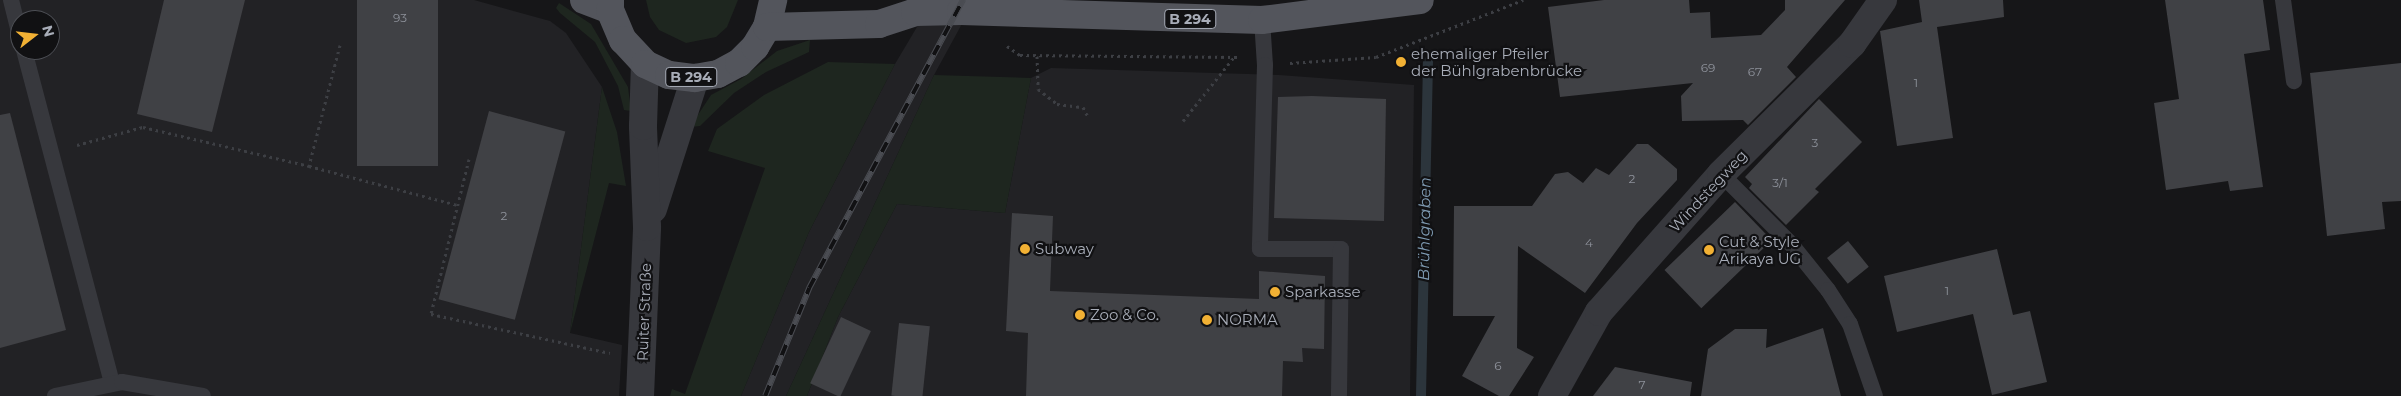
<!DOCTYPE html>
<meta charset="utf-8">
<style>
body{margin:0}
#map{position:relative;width:2401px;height:396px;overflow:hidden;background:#161618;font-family:Montserrat,sans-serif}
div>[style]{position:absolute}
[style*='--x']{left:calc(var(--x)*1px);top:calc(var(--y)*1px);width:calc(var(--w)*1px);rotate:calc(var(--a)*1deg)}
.built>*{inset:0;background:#222225}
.green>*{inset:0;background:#1e261f}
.stream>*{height:10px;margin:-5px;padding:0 5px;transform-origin:5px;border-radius:5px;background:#2c353c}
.building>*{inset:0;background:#404145;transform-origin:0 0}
.path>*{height:3px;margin-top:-1.5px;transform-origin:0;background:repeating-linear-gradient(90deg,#3d3f44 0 2.5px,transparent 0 6.5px)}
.service>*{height:16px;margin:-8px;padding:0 8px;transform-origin:8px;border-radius:8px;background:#37383d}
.minor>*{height:28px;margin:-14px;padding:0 14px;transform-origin:14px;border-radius:14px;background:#37383d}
.primary>*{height:28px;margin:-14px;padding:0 14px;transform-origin:14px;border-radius:14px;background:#53555c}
.rail>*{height:5.5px;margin-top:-2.75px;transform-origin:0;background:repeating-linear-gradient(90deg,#111113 0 11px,#4a4c52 0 22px);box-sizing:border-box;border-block:1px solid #4a4c52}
.dots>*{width:14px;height:14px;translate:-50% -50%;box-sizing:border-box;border:2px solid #111113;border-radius:50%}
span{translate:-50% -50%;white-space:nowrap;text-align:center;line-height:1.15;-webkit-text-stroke:4.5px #111113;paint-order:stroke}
.number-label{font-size:12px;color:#8e929b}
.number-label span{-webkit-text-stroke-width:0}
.shield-label span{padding:1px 4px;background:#111113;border:1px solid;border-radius:4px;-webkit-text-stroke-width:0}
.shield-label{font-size:14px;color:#a8adb8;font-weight:700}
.poi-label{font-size:15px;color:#a8adb8}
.left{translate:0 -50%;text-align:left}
.street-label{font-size:15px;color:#a8adb8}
.water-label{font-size:16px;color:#7f9bb3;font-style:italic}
.north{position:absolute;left:10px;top:10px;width:50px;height:50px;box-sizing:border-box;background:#111113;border:1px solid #4d4f55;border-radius:50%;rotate:74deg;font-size:14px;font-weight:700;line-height:20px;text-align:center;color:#a8adb8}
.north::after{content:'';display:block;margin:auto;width:18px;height:22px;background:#f2b134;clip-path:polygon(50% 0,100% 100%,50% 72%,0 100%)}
</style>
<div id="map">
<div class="built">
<div style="clip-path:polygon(evenodd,0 0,474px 0,550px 21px,566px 33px,602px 87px,570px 333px,622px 345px,619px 396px,0 396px,0 0,20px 20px,50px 20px,50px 50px,20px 50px,20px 20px)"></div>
<div style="clip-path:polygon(933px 0,975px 0,934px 75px,786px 396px,741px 396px,809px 232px,895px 64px)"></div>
<div style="clip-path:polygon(1051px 68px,1279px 75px,1414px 85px,1410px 396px,807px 396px,838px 317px,897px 204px,1005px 213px,1031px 78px)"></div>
</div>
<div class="green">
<div style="clip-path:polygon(646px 0,738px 0,727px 27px,716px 37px,686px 43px,659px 30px,650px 17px)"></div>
<div style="clip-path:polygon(559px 3px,591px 24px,628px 87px,631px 111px,624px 110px,618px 86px,595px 42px,560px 13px,556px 8px)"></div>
<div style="clip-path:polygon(810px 40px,809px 52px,766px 72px,734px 93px,700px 126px,690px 127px,711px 95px,741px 79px,777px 51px)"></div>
<div style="clip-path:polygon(828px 62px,895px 64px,809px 232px,741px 396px,670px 396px,672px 389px,685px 394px,765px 168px,708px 151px,717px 129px,764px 95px)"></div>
<div style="clip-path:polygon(934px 75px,1031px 78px,1005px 213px,897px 204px,838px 317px,807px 396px,786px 396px)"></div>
<div style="clip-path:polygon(602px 87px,617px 132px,626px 186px,609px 183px,570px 333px)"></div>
</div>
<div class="stream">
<div style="--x:1421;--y:396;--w:334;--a:-88.8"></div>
</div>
<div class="building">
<div style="clip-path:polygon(164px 0,245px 0,212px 132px,137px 114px)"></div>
<div style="left:357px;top:0;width:81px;height:166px"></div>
<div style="clip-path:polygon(1604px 0,1689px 0,1690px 13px,1710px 12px,1711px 38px,1761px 35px,1785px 10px,1785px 0,1845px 0,1787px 67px,1796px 77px,1748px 125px,1743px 120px,1682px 121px,1681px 96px,1693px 83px,1560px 97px,1548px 7px)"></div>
<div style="clip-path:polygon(1919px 0,2003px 0,2004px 17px,1937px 27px,1953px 138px,1897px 146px,1880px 31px,1922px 22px)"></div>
<div style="clip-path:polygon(2165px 0,2263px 0,2270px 50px,2244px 54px,2263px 187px,2230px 191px,2228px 181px,2166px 190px,2154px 103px,2179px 99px)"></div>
<div style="clip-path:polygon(2401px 63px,2401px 201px,2382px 202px,2385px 229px,2327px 236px,2310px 73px)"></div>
<div style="clip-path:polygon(1312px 96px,1386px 99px,1384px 221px,1274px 218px,1278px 97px)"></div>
<div style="clip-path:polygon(1819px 99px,1862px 142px,1815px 189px,1819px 192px,1786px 225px,1749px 188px,1752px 184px,1745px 177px)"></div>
<div style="left:489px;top:111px;width:79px;height:195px;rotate:15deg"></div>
<div style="clip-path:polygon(10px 113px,66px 330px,0 348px,0 115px)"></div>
<div style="clip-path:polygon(1637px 144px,1648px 144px,1677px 169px,1677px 180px,1637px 223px,1585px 293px,1518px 246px,1517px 348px,1534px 357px,1509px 396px,1499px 396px,1462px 376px,1495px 316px,1453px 316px,1454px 206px,1532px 206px,1555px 174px,1568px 172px,1583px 183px,1596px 168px,1609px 175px)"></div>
<div style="left:1735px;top:202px;width:53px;height:98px;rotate:46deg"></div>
<div style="clip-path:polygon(1012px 213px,1053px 216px,1050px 291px,1259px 299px,1259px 271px,1325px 276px,1324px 349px,1302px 348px,1303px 362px,1283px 361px,1282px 396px,1026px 396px,1028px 333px,1006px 331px)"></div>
<div style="left:1848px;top:241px;width:33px;height:27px;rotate:51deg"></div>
<div style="clip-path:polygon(1997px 249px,2013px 315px,2030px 311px,2047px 382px,1992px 395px,1973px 314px,1897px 332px,1884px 276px)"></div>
<div style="left:841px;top:317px;width:33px;height:73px;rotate:25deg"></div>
<div style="left:899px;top:323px;width:31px;height:73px;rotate:6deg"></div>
<div style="clip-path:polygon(1823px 328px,1841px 396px,1701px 396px,1708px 349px,1735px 329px,1767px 329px,1766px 348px)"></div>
<div style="clip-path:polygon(1615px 367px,1692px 382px,1690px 396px,1593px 396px)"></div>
</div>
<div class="path">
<div style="--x:340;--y:45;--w:125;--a:104.4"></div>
<div style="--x:309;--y:166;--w:154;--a:14.7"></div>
<div style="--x:1007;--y:46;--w:16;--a:35"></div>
<div style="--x:1020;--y:55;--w:218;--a:0.5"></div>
<div style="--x:1037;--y:56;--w:33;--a:88"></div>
<div style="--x:1038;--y:89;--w:24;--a:38"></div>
<div style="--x:1057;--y:104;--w:26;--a:7"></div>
<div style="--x:1083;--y:107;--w:11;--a:63"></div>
<div style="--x:1290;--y:63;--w:86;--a:-4"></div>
<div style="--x:1376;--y:57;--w:158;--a:-21.2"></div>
<div style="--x:1183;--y:121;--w:82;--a:-51.4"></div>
<div style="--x:77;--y:145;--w:68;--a:-15.3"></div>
<div style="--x:143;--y:127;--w:171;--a:13.2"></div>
<div style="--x:469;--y:159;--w:160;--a:103.8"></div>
<div style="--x:431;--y:314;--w:183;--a:12.3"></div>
</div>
<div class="service">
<div style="--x:11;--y:0;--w:36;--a:76"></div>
<div style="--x:2283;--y:0;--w:82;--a:82.3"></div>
<div style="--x:1262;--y:20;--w:45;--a:86.2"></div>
<div style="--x:1265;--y:65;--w:184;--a:91.6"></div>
<div style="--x:1260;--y:249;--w:81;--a:0"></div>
<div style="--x:1341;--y:249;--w:147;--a:90.8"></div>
<div style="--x:24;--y:50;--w:345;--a:75.2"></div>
<div style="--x:1721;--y:174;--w:99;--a:45"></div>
<div style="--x:1791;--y:244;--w:59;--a:51.2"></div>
<div style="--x:1828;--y:290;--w:40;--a:57.1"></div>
<div style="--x:1850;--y:324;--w:76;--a:70.9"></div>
<div style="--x:55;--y:396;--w:68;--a:-11.8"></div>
<div style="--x:122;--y:382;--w:82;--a:9.8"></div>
</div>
<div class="minor">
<div style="--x:653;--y:209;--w:138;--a:-72.2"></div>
<div style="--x:640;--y:396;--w:169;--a:-87.6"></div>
<div style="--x:647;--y:227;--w:101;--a:-92.3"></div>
<div style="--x:643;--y:126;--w:62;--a:-88.2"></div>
<div style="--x:1552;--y:396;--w:96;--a:-60.8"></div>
<div style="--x:1599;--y:312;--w:184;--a:-48.5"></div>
<div style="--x:1721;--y:174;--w:185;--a:-44.8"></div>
<div style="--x:1852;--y:44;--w:54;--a:-54.8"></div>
</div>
<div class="primary">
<div style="--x:584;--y:0;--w:28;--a:21"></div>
<div style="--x:610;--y:0;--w:10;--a:90"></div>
<div style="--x:610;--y:10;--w:33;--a:67"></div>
<div style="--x:623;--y:40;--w:33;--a:47"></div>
<div style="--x:645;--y:64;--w:26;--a:25"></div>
<div style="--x:669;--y:75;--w:26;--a:7"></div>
<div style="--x:695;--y:78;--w:23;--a:-10"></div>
<div style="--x:718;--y:74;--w:24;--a:-28"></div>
<div style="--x:739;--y:63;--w:23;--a:-45"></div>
<div style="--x:755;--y:47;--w:23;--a:-59"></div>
<div style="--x:767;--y:27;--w:28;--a:-77"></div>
<div style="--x:767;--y:27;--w:112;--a:-1.5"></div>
<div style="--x:879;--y:24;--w:38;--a:-18"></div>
<div style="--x:915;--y:12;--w:46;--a:-1.2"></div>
<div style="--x:961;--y:11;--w:301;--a:1.7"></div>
<div style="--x:1262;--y:20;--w:159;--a:-7.2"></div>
</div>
<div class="rail">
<div style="--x:765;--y:396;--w:117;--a:-67.8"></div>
<div style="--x:809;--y:288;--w:327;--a:-61.9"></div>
</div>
<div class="dots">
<div style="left:1401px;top:62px;background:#f2b134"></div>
<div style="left:1025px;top:249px;background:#f2b134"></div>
<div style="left:1709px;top:250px;background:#f2b134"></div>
<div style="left:1275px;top:292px;background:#f2b134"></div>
<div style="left:1080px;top:315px;background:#f2b134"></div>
<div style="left:1207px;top:320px;background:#f2b134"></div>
</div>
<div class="number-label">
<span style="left:400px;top:18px">93</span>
<span style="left:1708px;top:68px">69</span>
<span style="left:1755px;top:72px">67</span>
<span style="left:1916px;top:83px">1</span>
<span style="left:1815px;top:143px">3</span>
<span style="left:1632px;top:179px">2</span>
<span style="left:1780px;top:183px">3/1</span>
<span style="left:504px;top:216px">2</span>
<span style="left:1589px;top:243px">4</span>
<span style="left:1947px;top:291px">1</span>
<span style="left:1498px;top:366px">6</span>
<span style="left:1642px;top:385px">7</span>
</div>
<div class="shield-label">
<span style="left:1190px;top:19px">B 294</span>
<span style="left:691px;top:77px">B 294</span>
</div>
<div class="poi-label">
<span class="left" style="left:1411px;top:62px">ehemaliger Pfeiler<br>der Bühlgrabenbrücke</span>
<span class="left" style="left:1719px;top:250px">Cut &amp; Style<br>Arikaya UG</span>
<span class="left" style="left:1035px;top:249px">Subway</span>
<span class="left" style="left:1285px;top:292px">Sparkasse</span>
<span class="left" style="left:1090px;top:315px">Zoo &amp; Co.</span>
<span class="left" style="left:1217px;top:320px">NORMA</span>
</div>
<div class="street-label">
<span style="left:1708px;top:191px;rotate:-47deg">Windstegweg</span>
<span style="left:644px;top:312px;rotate:-88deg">Ruiter Straße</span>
</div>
<div class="water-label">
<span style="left:1425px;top:229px;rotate:-89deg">Brühlgraben</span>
</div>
<div class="north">N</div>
</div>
